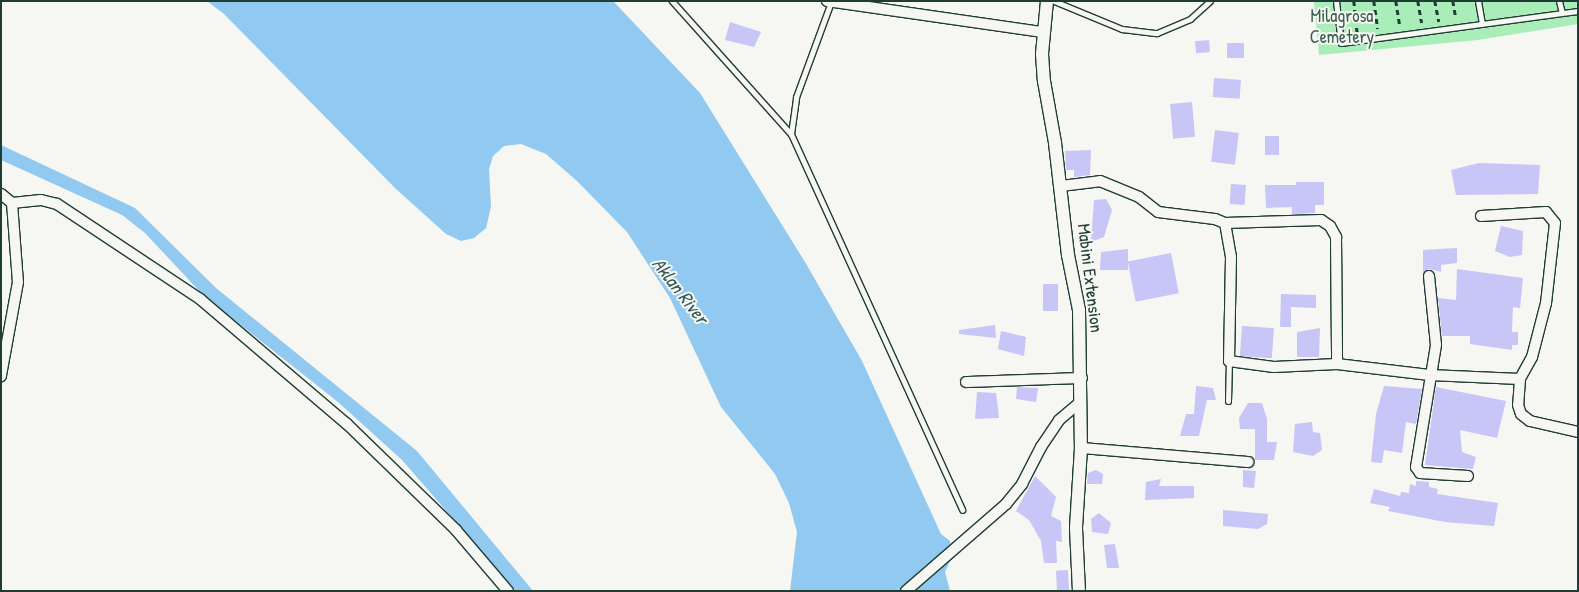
<!DOCTYPE html>
<style>
body{margin:0}
#map{position:relative;width:1579px;height:592px;overflow:hidden;background:#f6f6f2;font-family:"Patrick Hand",sans-serif}
div>[style]{position:absolute}
[style*='--x']{left:calc(var(--x)*1px);top:calc(var(--y)*1px);width:calc(var(--w)*1px);rotate:calc(var(--a)*1deg)}
.green>*{inset:0;background:#a9eeb9}
.water>*{inset:0;background:#91c9f0}
.building>*{inset:0;background:#c8c5f7;transform-origin:0 0}
.path>*{height:2.5px;margin-top:-1.25px;transform-origin:0;background:repeating-linear-gradient(90deg,#1f3d34 0 5px,transparent 0 9px)}
.roads{filter:drop-shadow(1px 0 #1f3d34) drop-shadow(-1px 0 #1f3d34) drop-shadow(0 1px #1f3d34) drop-shadow(0 -1px #1f3d34)}
.service>*{height:5px;margin:-2.5px;padding:0 2.5px;transform-origin:2.5px;border-radius:2.5px;background:#f6f6f2}
.minor>*{height:10px;margin:-5px;padding:0 5px;transform-origin:5px;border-radius:5px;background:#f6f6f2}
.tertiary>*{height:12px;margin:-6px;padding:0 6px;transform-origin:6px;border-radius:6px;background:#f6f6f2}
span{translate:-50% -50%;white-space:nowrap;text-align:center;line-height:1.15;-webkit-text-stroke:4px #f6f6f2;paint-order:stroke}
.park-label{font-size:18px;color:#3b604f}
.street-label{font-size:18px;color:#1f3d34}
.water-label{font-size:19px;color:#36595a;font-style:italic}
.frame{position:absolute;inset:0;border:2px solid #1f3d34;pointer-events:none}
</style>
<div id="map">
<div class="green">
<div style="clip-path:polygon(1314px 1px,1578px 1px,1578px 24px,1478px 40px,1319px 55px)"></div>
</div>
<div class="water">
<div style="clip-path:polygon(207px 1px,613px 1px,700px 93px,805px 262px,862px 361px,941px 534px,950px 541px,953px 555px,945px 572px,950px 591px,790px 591px,797px 532px,789px 503px,775px 474px,721px 407px,670px 298px,627px 232px,577px 181px,546px 154px,521px 144px,504px 146px,493px 156px,489px 169px,491px 207px,486px 228px,474px 238px,461px 241px,446px 234px,395px 188px,224px 14px)"></div>
<div style="clip-path:polygon(1px 145px,135px 208px,216px 288px,417px 451px,533px 591px,516px 591px,402px 460px,338px 402px,203px 295px,145px 233px,122px 215px,1px 160px)"></div>
</div>
<div class="building">
<div style="clip-path:polygon(730px 22px,761px 32px,754px 47px,725px 40px)"></div>
<div style="left:1209px;top:40px;width:12px;height:14px;rotate:85deg"></div>
<div style="left:1227px;top:43px;width:17px;height:15px"></div>
<div style="left:1214px;top:78px;width:27px;height:19px;rotate:4deg"></div>
<div style="left:1192px;top:102px;width:35px;height:22px;rotate:85deg"></div>
<div style="left:1215px;top:130px;width:24px;height:32px;rotate:7deg"></div>
<div style="left:1265px;top:136px;width:14px;height:19px"></div>
<div style="clip-path:polygon(1091px 150px,1090px 175px,1074px 177px,1074px 170px,1066px 170px,1065px 151px)"></div>
<div style="clip-path:polygon(1479px 163px,1540px 165px,1538px 194px,1456px 195px,1451px 170px)"></div>
<div style="clip-path:polygon(1296px 182px,1324px 182px,1324px 205px,1315px 205px,1315px 213px,1292px 214px,1292px 207px,1266px 208px,1265px 185px,1296px 185px)"></div>
<div style="left:1231px;top:184px;width:15px;height:20px;rotate:4deg"></div>
<div style="clip-path:polygon(1106px 199px,1112px 210px,1104px 237px,1091px 242px,1094px 200px)"></div>
<div style="clip-path:polygon(1501px 226px,1523px 231px,1522px 255px,1510px 257px,1495px 251px)"></div>
<div style="clip-path:polygon(1457px 248px,1457px 263px,1441px 265px,1441px 272px,1429px 269px,1423px 272px,1423px 250px)"></div>
<div style="clip-path:polygon(1128px 249px,1128px 270px,1100px 270px,1101px 252px)"></div>
<div style="left:1171px;top:253px;width:41px;height:44px;rotate:79deg"></div>
<div style="clip-path:polygon(1457px 269px,1523px 278px,1520px 308px,1513px 307px,1512px 332px,1518px 332px,1518px 345px,1512px 345px,1512px 350px,1470px 344px,1470px 336px,1442px 336px,1438px 298px,1456px 300px)"></div>
<div style="left:1058px;top:284px;width:27px;height:15px;rotate:90deg"></div>
<div style="clip-path:polygon(1281px 294px,1316px 295px,1316px 308px,1291px 307px,1291px 327px,1280px 327px)"></div>
<div style="clip-path:polygon(995px 325px,996px 338px,959px 334px,959px 330px)"></div>
<div style="left:1242px;top:326px;width:32px;height:30px;rotate:4deg"></div>
<div style="clip-path:polygon(1320px 328px,1319px 357px,1297px 357px,1297px 332px)"></div>
<div style="clip-path:polygon(1001px 331px,1026px 337px,1024px 356px,998px 349px)"></div>
<div style="clip-path:polygon(1196px 386px,1213px 388px,1216px 400px,1207px 400px,1199px 436px,1180px 436px,1186px 414px,1194px 414px)"></div>
<div style="clip-path:polygon(1384px 386px,1422px 389px,1416px 424px,1406px 422px,1402px 453px,1384px 450px,1382px 463px,1371px 462px,1376px 414px)"></div>
<div style="clip-path:polygon(1017px 387px,1038px 388px,1036px 402px,1016px 399px)"></div>
<div style="clip-path:polygon(1436px 387px,1506px 401px,1497px 438px,1460px 430px,1462px 452px,1476px 457px,1473px 469px,1425px 465px)"></div>
<div style="clip-path:polygon(977px 392px,996px 393px,999px 418px,975px 419px)"></div>
<div style="clip-path:polygon(1248px 403px,1262px 403px,1267px 419px,1267px 442px,1277px 442px,1274px 460px,1255px 460px,1255px 429px,1240px 429px,1239px 418px)"></div>
<div style="clip-path:polygon(1312px 422px,1313px 432px,1320px 433px,1322px 450px,1313px 456px,1293px 452px,1295px 424px)"></div>
<div style="clip-path:polygon(1096px 470px,1103px 474px,1102px 484px,1087px 484px,1088px 473px)"></div>
<div style="clip-path:polygon(1243px 470px,1256px 471px,1254px 488px,1243px 487px)"></div>
<div style="clip-path:polygon(1035px 476px,1056px 497px,1051px 516px,1061px 521px,1062px 542px,1056px 541px,1057px 563px,1044px 563px,1041px 541px,1029px 520px,1016px 511px)"></div>
<div style="clip-path:polygon(1161px 479px,1159px 486px,1194px 486px,1194px 498px,1145px 500px,1146px 482px)"></div>
<div style="clip-path:polygon(1416px 481px,1429px 482px,1429px 487px,1438px 489px,1437px 494px,1498px 503px,1494px 526px,1445px 522px,1388px 511px,1390px 507px,1370px 503px,1374px 489px,1400px 496px,1401px 492px,1409px 493px,1410px 484px,1416px 486px)"></div>
<div style="clip-path:polygon(1223px 510px,1268px 514px,1267px 524px,1258px 529px,1223px 526px)"></div>
<div style="clip-path:polygon(1099px 513px,1111px 523px,1108px 534px,1092px 532px,1091px 519px)"></div>
<div style="clip-path:polygon(1115px 544px,1119px 568px,1107px 568px,1104px 545px)"></div>
<div style="left:1068px;top:570px;width:21px;height:12px;rotate:87deg"></div>
</div>
<div class="path">
<div style="--x:1354;--y:1;--w:31;--a:84"></div>
<div style="--x:1374;--y:1;--w:28;--a:82"></div>
<div style="--x:1396;--y:1;--w:25;--a:81"></div>
<div style="--x:1418;--y:1;--w:22;--a:80"></div>
<div style="--x:1435;--y:1;--w:21;--a:79"></div>
<div style="--x:1453;--y:1;--w:17;--a:80"></div>
</div>
<div class="roads">
<div class="service">
<div style="--x:672;--y:1;--w:178;--a:48.2"></div>
<div style="--x:791;--y:134;--w:413;--a:65.5"></div>
<div style="--x:1054;--y:1;--w:74;--a:22.4"></div>
<div style="--x:1122;--y:29;--w:35;--a:7"></div>
<div style="--x:1157;--y:33;--w:36;--a:-23"></div>
<div style="--x:1190;--y:19;--w:27;--a:-42"></div>
<div style="--x:1336;--y:1;--w:42;--a:83.2"></div>
<div style="--x:1341;--y:43;--w:239;--a:-7.7"></div>
<div style="--x:1478;--y:1;--w:23;--a:80"></div>
<div style="--x:1559;--y:1;--w:12;--a:76"></div>
<div style="--x:791;--y:134;--w:37;--a:-82"></div>
<div style="--x:796;--y:97;--w:101;--a:-69.8"></div>
<div style="--x:1228;--y:401;--w:40;--a:-88.6"></div>
</div>
<div class="minor">
<div style="--x:827;--y:1;--w:218;--a:8.2"></div>
<div style="--x:1061;--y:186;--w:39;--a:-7"></div>
<div style="--x:1100;--y:181;--w:42;--a:22.3"></div>
<div style="--x:1139;--y:197;--w:24;--a:38"></div>
<div style="--x:1158;--y:212;--w:57;--a:7"></div>
<div style="--x:1215;--y:219;--w:11;--a:22"></div>
<div style="--x:1225;--y:223;--w:35;--a:80"></div>
<div style="--x:1231;--y:257;--w:104;--a:91.1"></div>
<div style="--x:1229;--y:361;--w:45;--a:7.6"></div>
<div style="--x:1274;--y:367;--w:63;--a:-2.7"></div>
<div style="--x:1337;--y:364;--w:93;--a:6.8"></div>
<div style="--x:1429;--y:375;--w:91;--a:2.5"></div>
<div style="--x:1520;--y:379;--w:26;--a:94"></div>
<div style="--x:1518;--y:405;--w:9;--a:72"></div>
<div style="--x:1521;--y:414;--w:11;--a:38"></div>
<div style="--x:1530;--y:421;--w:49;--a:12.9"></div>
<div style="--x:1;--y:194;--w:14;--a:39"></div>
<div style="--x:12;--y:203;--w:79;--a:85.7"></div>
<div style="--x:18;--y:282;--w:96;--a:100.3"></div>
<div style="--x:12;--y:203;--w:29;--a:-6"></div>
<div style="--x:41;--y:200;--w:16;--a:14"></div>
<div style="--x:57;--y:204;--w:172;--a:33.6"></div>
<div style="--x:200;--y:299;--w:193;--a:40.4"></div>
<div style="--x:347;--y:424;--w:152;--a:44.2"></div>
<div style="--x:456;--y:530;--w:80;--a:49.6"></div>
<div style="--x:1481;--y:216;--w:65;--a:-3.5"></div>
<div style="--x:1546;--y:212;--w:14;--a:51"></div>
<div style="--x:1555;--y:223;--w:81;--a:96.4"></div>
<div style="--x:1546;--y:303;--w:56;--a:104.5"></div>
<div style="--x:1532;--y:357;--w:25;--a:119"></div>
<div style="--x:1225;--y:223;--w:96;--a:-1.8"></div>
<div style="--x:1321;--y:220;--w:11;--a:34"></div>
<div style="--x:1330;--y:226;--w:13;--a:61"></div>
<div style="--x:1336;--y:237;--w:127;--a:89.5"></div>
<div style="--x:1429;--y:276;--w:69;--a:84.2"></div>
<div style="--x:1436;--y:345;--w:124;--a:99.3"></div>
<div style="--x:1416;--y:467;--w:7;--a:56"></div>
<div style="--x:1420;--y:473;--w:48;--a:3.6"></div>
<div style="--x:966;--y:382;--w:116;--a:-2"></div>
<div style="--x:1081;--y:448;--w:168;--a:4.8"></div>
<div style="--x:906;--y:591;--w:133;--a:-41"></div>
<div style="--x:1006;--y:504;--w:26;--a:-51"></div>
<div style="--x:1022;--y:484;--w:42;--a:-62.8"></div>
<div style="--x:1041;--y:447;--w:32;--a:-56"></div>
<div style="--x:1059;--y:420;--w:26;--a:-40"></div>
</div>
<div class="tertiary">
<div style="--x:1047;--y:1;--w:53;--a:95.4"></div>
<div style="--x:1042;--y:54;--w:27;--a:86"></div>
<div style="--x:1044;--y:81;--w:63;--a:79.9"></div>
<div style="--x:1055;--y:143;--w:113;--a:83.4"></div>
<div style="--x:1068;--y:255;--w:56;--a:78.7"></div>
<div style="--x:1079;--y:310;--w:138;--a:89.2"></div>
<div style="--x:1081;--y:448;--w:80;--a:93.6"></div>
<div style="--x:1076;--y:528;--w:63;--a:87.3"></div>
</div>
</div>
<div class="park-label">
<span style="left:1342px;top:27px">Milagrosa<br>Cemetery</span>
</div>
<div class="street-label">
<span style="left:1090px;top:278px;rotate:83deg">Mabini Extension</span>
</div>
<div class="water-label">
<span style="left:680px;top:291px;rotate:52deg">Aklan River</span>
</div>
<div class="frame"></div>
</div>
